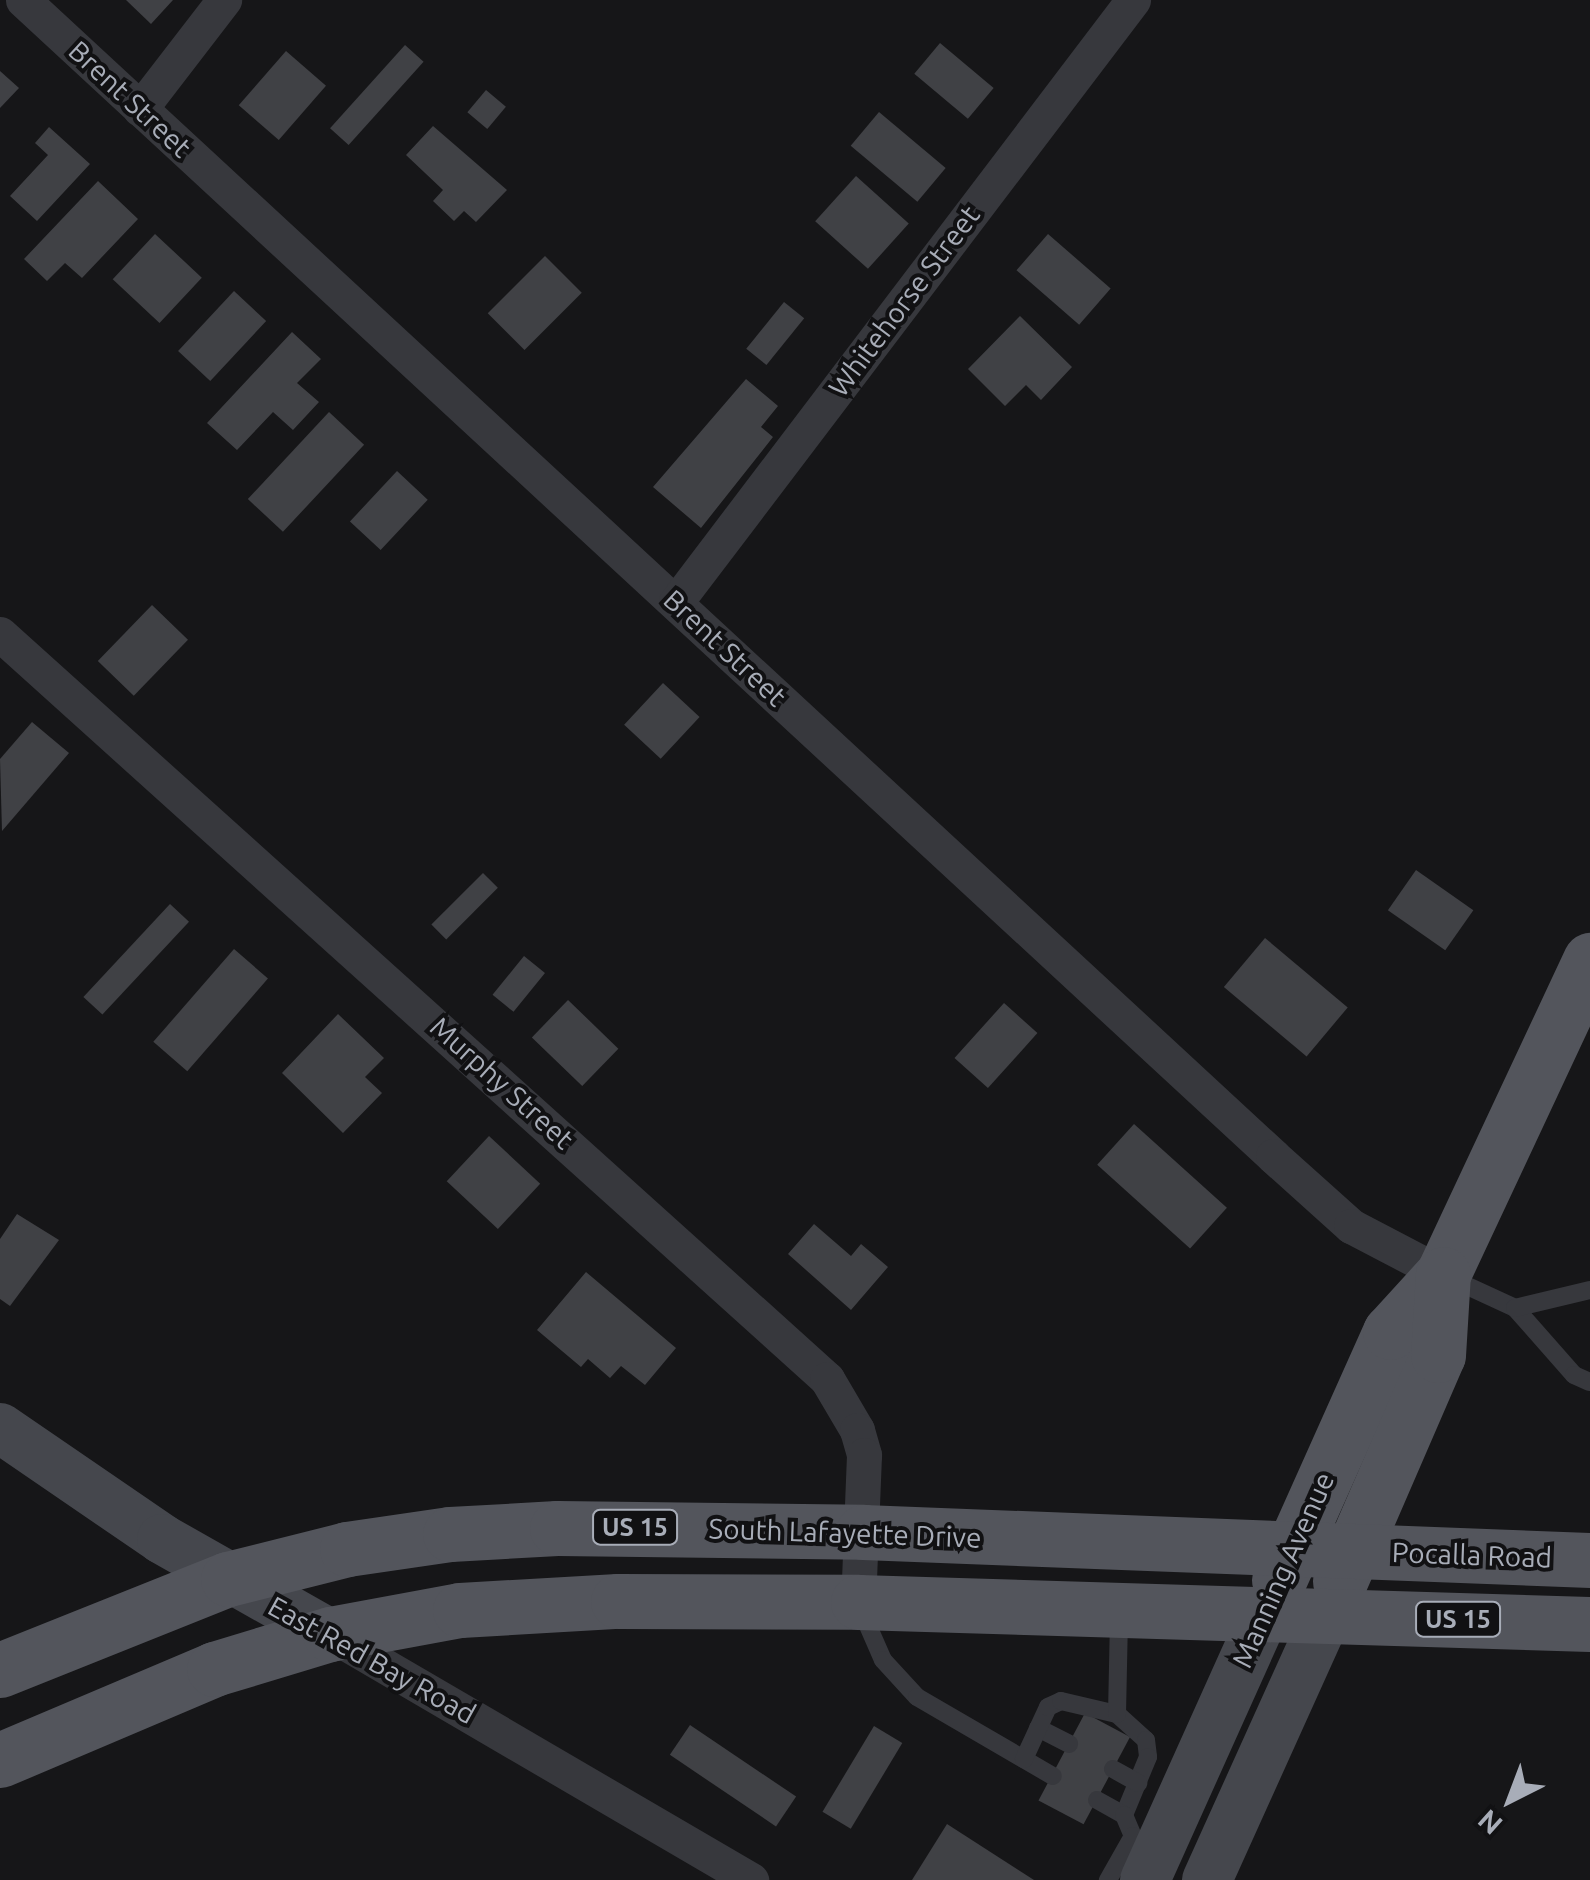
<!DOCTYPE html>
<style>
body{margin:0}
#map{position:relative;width:1590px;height:1880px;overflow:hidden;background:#161618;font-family:Ubuntu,sans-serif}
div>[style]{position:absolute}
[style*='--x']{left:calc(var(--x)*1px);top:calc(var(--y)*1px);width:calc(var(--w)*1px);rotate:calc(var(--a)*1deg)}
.building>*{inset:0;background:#404145;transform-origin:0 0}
.lane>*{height:18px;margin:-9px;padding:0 9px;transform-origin:9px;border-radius:9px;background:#37383d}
.street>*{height:35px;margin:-17.5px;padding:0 17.5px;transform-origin:17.5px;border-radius:17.5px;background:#37383d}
.secondary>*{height:50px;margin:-25px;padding:0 25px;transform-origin:25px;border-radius:25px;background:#45474d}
.primary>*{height:55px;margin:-27.5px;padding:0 27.5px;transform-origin:27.5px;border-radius:27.5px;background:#53555c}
span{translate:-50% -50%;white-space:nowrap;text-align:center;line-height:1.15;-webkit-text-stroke:8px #111113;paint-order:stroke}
.shield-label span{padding:2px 8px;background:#111113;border:2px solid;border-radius:8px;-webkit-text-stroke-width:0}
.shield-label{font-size:25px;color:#a8adb8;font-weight:700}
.street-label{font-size:28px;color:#a8adb8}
.north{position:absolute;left:1460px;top:1750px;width:100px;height:100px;-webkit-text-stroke:8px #111113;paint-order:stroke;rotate:222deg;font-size:28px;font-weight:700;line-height:40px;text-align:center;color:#a8adb8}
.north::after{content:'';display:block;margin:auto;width:35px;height:45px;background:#a8adb8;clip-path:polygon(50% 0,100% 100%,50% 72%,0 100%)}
</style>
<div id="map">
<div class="building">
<div style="clip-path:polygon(126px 0,173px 0,151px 24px)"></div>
<div style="left:940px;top:43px;width:70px;height:40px;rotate:40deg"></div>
<div style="left:405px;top:45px;width:25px;height:112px;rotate:42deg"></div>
<div style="left:286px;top:51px;width:53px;height:72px;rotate:41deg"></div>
<div style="clip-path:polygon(0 71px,19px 88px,0 108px)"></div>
<div style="left:486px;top:90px;width:26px;height:29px;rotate:40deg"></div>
<div style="left:879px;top:112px;width:87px;height:44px;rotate:40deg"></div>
<div style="clip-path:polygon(433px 126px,507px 190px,476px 222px,464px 211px,454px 221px,433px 201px,443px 190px,406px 155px)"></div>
<div style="clip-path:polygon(49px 127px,90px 164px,37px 221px,10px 196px,48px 155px,35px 143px)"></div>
<div style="left:856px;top:176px;width:71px;height:61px;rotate:42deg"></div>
<div style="clip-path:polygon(98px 181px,138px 219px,82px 278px,65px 263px,47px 281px,24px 259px)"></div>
<div style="left:155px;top:234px;width:64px;height:62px;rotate:43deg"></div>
<div style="left:1048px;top:234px;width:83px;height:48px;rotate:41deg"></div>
<div style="left:545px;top:256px;width:52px;height:81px;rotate:45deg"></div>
<div style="left:234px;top:291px;width:44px;height:82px;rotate:43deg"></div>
<div style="left:784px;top:302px;width:26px;height:60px;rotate:39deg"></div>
<div style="clip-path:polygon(1020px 316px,1072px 367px,1041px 400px,1026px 385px,1005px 406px,968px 369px)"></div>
<div style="clip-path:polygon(292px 332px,321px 359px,297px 383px,319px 402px,293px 430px,273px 412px,237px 450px,207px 423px)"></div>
<div style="clip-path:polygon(746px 379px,778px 406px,761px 427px,773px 437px,701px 528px,653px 487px)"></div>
<div style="left:329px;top:412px;width:48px;height:119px;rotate:43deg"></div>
<div style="left:397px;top:471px;width:42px;height:69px;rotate:43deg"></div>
<div style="left:152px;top:605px;width:50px;height:78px;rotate:44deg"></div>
<div style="left:663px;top:683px;width:50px;height:57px;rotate:43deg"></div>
<div style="clip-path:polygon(32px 722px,69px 753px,2px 831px,0 759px)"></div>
<div style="left:1416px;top:870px;width:70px;height:49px;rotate:35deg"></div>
<div style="left:483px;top:873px;width:21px;height:73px;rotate:45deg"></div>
<div style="left:170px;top:904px;width:26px;height:127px;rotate:43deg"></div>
<div style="left:1265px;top:938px;width:108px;height:64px;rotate:40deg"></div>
<div style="left:234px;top:949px;width:45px;height:123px;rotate:41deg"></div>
<div style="left:524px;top:956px;width:27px;height:50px;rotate:39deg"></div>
<div style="left:568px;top:1000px;width:70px;height:52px;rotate:44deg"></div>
<div style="left:1004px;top:1003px;width:45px;height:74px;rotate:42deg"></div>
<div style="clip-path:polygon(338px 1014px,384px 1058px,365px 1077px,382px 1093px,343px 1133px,282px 1073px)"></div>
<div style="left:1134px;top:1124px;width:125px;height:55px;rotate:42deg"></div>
<div style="left:489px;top:1136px;width:70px;height:62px;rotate:43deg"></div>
<div style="clip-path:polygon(17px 1214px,59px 1240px,10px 1306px,0 1299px,0 1239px)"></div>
<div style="clip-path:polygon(814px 1224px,851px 1256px,861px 1244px,888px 1267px,851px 1310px,788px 1254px)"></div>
<div style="clip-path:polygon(586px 1272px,676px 1348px,645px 1385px,621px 1366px,610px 1378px,588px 1359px,581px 1367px,537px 1330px)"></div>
<div style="left:1085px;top:1713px;width:51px;height:99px;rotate:28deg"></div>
<div style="left:690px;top:1725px;width:128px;height:36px;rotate:34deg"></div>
<div style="left:874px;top:1726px;width:33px;height:100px;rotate:31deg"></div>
<div style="clip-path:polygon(947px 1824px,1034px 1880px,912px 1880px)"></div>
</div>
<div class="lane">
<div style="--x:1448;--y:1277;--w:74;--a:24.8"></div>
<div style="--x:1515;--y:1308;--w:89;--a:48.6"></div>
<div style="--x:1574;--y:1375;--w:17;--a:24"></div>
<div style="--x:1515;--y:1308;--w:77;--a:-13.5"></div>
<div style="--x:862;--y:1612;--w:52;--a:66.4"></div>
<div style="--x:883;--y:1660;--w:50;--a:47.4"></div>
<div style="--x:917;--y:1697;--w:157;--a:30.2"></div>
<div style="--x:1117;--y:1714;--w:39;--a:42"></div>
<div style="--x:1146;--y:1740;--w:17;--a:83"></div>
<div style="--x:1148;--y:1757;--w:63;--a:112.5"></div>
<div style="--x:1038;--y:1728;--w:35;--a:27"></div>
<div style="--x:1024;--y:1759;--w:57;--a:-65.2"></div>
<div style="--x:1048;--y:1707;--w:14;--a:-25"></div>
<div style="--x:1061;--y:1701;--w:57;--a:13.1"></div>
<div style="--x:1117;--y:1714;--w:99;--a:-88.8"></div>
<div style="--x:1113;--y:1769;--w:29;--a:29"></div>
<div style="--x:1097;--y:1800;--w:31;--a:29"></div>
<div style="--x:1124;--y:1815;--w:23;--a:67"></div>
<div style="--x:1133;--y:1836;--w:51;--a:119.6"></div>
</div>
<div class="street">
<div style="--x:23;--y:0;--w:1703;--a:42.76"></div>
<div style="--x:1273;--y:1156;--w:105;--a:41.9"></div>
<div style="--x:1351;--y:1226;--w:104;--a:27.6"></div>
<div style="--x:140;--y:109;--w:138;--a:-52.4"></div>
<div style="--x:676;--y:602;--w:756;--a:-52.8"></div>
<div style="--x:0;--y:634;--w:1113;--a:42.01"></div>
<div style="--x:827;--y:1379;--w:59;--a:59.5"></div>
<div style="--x:857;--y:1430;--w:26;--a:74"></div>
<div style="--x:864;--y:1455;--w:147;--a:92.3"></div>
<div style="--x:330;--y:1634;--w:488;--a:30.3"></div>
</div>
<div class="secondary">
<div style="--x:0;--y:1428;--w:196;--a:34.4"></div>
<div style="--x:162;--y:1539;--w:193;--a:29.5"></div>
<div style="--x:1145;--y:1880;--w:290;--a:-65.8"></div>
<div style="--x:1207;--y:1880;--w:290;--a:-65.7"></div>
</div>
<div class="primary">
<div style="--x:1279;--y:1580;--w:272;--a:-65.9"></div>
<div style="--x:1390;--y:1332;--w:79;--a:-47.6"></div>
<div style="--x:1443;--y:1274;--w:347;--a:-64.9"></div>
<div style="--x:1340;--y:1581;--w:246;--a:-66.6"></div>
<div style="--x:1438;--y:1355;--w:81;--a:-86.5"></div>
<div style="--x:0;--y:1670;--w:245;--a:-21.8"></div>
<div style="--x:228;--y:1579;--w:123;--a:-14.1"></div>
<div style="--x:347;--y:1549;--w:104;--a:-8.3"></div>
<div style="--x:450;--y:1534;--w:107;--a:-3.2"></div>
<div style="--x:557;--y:1528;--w:306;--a:0.7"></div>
<div style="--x:863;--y:1532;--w:728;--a:2.21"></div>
<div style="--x:0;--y:1760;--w:233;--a:-23"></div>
<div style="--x:214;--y:1669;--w:121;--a:-16.8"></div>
<div style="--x:330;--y:1634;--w:132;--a:-10.5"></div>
<div style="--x:460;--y:1610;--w:158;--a:-3.3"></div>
<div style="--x:618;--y:1601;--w:240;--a:0.2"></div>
<div style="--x:858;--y:1602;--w:732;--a:1.72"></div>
</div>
<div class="shield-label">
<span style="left:635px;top:1527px">US 15</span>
<span style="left:1458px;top:1619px">US 15</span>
</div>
<div class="street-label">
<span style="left:130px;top:99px;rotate:43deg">Brent Street</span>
<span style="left:904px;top:301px;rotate:-53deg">Whitehorse Street</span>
<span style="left:725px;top:648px;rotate:43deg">Brent Street</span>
<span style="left:502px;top:1083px;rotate:42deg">Murphy Street</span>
<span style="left:845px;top:1533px;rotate:2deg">South Lafayette Drive</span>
<span style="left:1472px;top:1555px;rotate:2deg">Pocalla Road</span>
<span style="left:1283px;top:1570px;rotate:-66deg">Manning Avenue</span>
<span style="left:372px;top:1660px;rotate:29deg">East Red Bay Road</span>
</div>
<div class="north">N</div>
</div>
